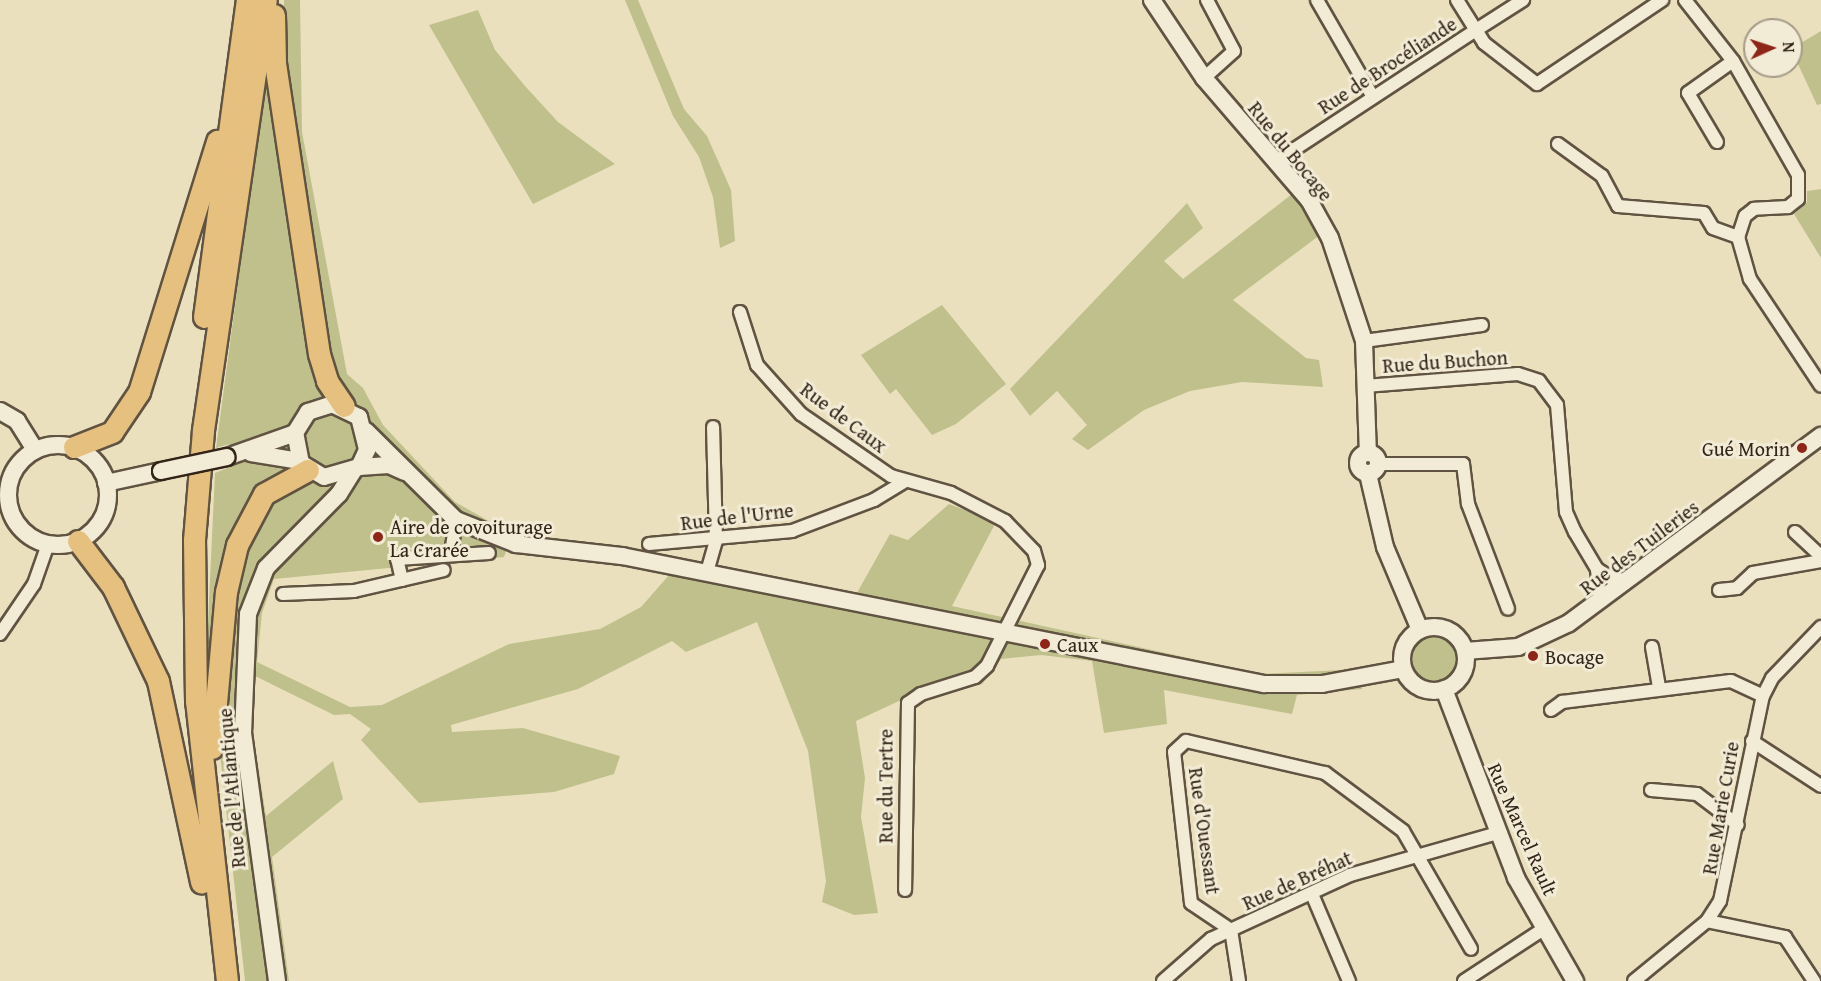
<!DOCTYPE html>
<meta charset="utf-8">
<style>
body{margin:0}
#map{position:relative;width:1821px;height:981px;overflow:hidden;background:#ebe0be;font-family:"Gentium Book Plus",serif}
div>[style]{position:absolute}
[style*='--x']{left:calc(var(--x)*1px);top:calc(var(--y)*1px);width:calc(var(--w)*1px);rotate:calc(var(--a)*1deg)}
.green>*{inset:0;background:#bfc08c}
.round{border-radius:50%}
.roads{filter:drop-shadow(2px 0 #615342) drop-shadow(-2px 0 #615342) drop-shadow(0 2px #615342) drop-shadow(0 -2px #615342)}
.street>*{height:12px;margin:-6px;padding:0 6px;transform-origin:6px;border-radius:6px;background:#f2ebd5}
.secondary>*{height:16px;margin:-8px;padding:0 8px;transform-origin:8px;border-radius:8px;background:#f2ebd5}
.secondary>.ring{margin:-8px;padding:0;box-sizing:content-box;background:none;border:16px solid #f2ebd5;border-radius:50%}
.highway>*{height:21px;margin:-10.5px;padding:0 10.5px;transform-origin:10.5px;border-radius:10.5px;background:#e6c07f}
.bridges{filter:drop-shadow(2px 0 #332418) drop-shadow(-2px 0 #332418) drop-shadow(0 2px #332418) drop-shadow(0 -2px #332418)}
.secondary-bridge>*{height:16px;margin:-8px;padding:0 8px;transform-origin:8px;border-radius:8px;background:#f2ebd5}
.dots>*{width:16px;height:16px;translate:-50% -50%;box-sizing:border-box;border:3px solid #f2ebd5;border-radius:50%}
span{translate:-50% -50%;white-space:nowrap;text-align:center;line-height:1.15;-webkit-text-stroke:6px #f2ebd5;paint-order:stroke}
.street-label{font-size:20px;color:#332418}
.poi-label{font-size:20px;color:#332418}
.right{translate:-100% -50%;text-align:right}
.left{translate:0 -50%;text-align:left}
.north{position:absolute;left:1743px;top:18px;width:60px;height:60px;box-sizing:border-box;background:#f2ebd5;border:2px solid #a69b89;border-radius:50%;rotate:87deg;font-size:16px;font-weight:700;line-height:24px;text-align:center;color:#332418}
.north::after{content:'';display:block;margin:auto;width:21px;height:27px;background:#8f2418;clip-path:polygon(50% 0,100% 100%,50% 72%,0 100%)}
</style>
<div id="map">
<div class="green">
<div style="clip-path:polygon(284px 0,300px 0,302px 132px,347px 374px,363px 388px,383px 425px,455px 502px,512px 534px,504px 557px,274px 579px,262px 613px,257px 662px,350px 707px,382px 705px,509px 644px,600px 629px,641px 607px,670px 574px,856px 610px,858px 591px,890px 534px,908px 540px,949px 504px,996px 522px,952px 606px,1261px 674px,1362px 669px,1362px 689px,1297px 695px,1292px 714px,1164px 690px,1167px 724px,1104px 733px,1092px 661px,1041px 655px,1001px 659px,982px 684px,929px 698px,913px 709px,899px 701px,856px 721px,865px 778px,861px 817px,878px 913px,854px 915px,822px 902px,826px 881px,808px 751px,757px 622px,686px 652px,672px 641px,578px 689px,451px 725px,452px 732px,523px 728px,620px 756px,614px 774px,554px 792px,419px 803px,361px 740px,371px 729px,350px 714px,334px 715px,255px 676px,253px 735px,266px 816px,333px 761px,343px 799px,272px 857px,289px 981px,245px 981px,218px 735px,226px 665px,207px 643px,215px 473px,230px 467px,229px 444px,216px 448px,267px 66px,283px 63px)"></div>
<div style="clip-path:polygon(625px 0,638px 0,684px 109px,707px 136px,731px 190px,735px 241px,720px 248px,713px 197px,699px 157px,673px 116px)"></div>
<div style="clip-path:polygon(478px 10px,495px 50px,525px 86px,558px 122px,615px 164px,533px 204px,429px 25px)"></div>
<div style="clip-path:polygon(1821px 31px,1821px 104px,1817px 105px,1791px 49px)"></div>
<div style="clip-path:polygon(1821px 189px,1821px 258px,1794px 214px,1807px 202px,1807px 191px)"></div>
<div style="clip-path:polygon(1292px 194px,1320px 235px,1233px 300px,1306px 358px,1319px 360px,1323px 387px,1242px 382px,1190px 391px,1144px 410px,1088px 450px,1072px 439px,1087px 425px,1057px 391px,1030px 416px,1010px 389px,1187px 203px,1203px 228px,1164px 261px,1183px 279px)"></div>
<div style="clip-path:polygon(942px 305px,1006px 384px,956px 424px,932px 435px,896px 389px,890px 394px,861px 355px)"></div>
<div class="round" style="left:1410px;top:635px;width:48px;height:48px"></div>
</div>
<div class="roads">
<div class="street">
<div style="--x:1317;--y:0;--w:112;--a:60"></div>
<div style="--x:1457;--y:0;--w:36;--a:58"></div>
<div style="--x:1476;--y:30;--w:56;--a:-32.6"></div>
<div style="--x:1685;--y:0;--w:78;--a:51.8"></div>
<div style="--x:1733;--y:61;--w:131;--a:60.3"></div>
<div style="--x:1798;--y:175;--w:24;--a:90"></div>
<div style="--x:1798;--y:199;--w:13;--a:141"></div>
<div style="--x:1788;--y:207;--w:34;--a:177"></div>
<div style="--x:1754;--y:209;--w:11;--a:142"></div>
<div style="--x:1745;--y:216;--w:22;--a:108"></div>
<div style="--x:1738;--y:237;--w:44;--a:74.1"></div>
<div style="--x:1750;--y:279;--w:128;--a:56.4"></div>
<div style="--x:1204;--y:78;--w:40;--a:-42"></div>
<div style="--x:1234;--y:51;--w:58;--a:-117.9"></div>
<div style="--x:1717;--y:142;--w:57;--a:-120.6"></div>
<div style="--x:1688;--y:93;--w:55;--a:-35.4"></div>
<div style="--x:1558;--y:144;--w:54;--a:36"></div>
<div style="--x:1602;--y:176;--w:34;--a:62"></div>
<div style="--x:1618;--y:206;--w:86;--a:4.7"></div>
<div style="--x:1704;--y:213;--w:17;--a:59"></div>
<div style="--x:1713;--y:228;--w:27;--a:20"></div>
<div style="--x:1275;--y:162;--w:240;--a:-33.3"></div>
<div style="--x:1476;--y:30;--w:15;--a:58"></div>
<div style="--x:1484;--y:43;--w:67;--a:37.7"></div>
<div style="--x:1537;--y:84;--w:151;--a:-33.9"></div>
<div style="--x:740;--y:312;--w:56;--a:72.2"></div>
<div style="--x:757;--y:365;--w:66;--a:48.1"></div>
<div style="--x:801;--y:414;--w:109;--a:34.6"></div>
<div style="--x:891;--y:476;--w:62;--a:15.8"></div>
<div style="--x:951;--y:493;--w:61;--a:27.4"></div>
<div style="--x:1005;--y:521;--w:42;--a:46"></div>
<div style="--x:1034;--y:551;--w:15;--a:74"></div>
<div style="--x:1038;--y:565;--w:113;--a:116.8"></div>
<div style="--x:987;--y:666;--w:16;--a:137"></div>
<div style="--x:975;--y:677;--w:57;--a:162.5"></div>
<div style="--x:921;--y:694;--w:16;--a:145"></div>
<div style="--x:908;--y:703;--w:187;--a:90.9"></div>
<div style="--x:1364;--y:341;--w:119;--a:-7.7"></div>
<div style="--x:1365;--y:386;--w:153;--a:-4.5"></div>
<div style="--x:1518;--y:374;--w:22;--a:18"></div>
<div style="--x:1539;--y:381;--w:30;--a:53"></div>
<div style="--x:1557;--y:405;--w:107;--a:85.2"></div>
<div style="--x:1566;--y:512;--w:22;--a:66"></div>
<div style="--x:1575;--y:532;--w:43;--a:59.3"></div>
<div style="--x:1597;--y:569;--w:18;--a:34"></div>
<div style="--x:1612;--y:579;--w:15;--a:4"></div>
<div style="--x:1378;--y:464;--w:85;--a:0"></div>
<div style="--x:1463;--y:464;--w:40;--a:82.9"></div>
<div style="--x:1468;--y:504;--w:112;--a:69.1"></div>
<div style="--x:1795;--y:532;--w:35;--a:43"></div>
<div style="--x:649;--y:544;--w:144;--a:-5.2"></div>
<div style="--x:792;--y:531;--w:88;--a:-20.7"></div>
<div style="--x:874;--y:500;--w:35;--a:-31"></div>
<div style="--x:451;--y:554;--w:34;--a:-82"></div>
<div style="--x:1597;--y:569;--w:32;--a:85"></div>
<div style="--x:707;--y:572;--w:33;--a:-74"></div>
<div style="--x:716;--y:540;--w:113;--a:-91.5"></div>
<div style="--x:402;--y:580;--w:22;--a:-103"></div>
<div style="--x:397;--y:559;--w:92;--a:-3.7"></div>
<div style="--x:1719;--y:590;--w:18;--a:-6"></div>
<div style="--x:1737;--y:588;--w:22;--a:-43"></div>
<div style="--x:1753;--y:573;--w:69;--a:-10"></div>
<div style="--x:283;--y:594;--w:71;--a:-2.4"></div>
<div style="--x:354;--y:591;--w:92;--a:-13.1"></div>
<div style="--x:0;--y:634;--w:60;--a:-55.8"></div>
<div style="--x:34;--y:584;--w:42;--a:-70.7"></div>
<div style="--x:1652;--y:647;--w:41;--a:80.1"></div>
<div style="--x:1551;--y:710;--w:14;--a:-36"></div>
<div style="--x:1562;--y:702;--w:170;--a:-7.1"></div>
<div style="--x:1731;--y:681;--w:35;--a:25"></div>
<div style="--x:1752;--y:741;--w:82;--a:33.1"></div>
<div style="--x:1651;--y:790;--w:46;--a:5"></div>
<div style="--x:1697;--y:794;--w:51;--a:37.1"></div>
<div style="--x:1312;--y:894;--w:95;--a:67"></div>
<div style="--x:1707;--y:921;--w:80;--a:11.6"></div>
<div style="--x:1785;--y:937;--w:53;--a:56.6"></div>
<div style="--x:1163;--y:981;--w:64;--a:-41.2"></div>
<div style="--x:1211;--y:939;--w:153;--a:-24.7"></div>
<div style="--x:1350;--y:875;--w:153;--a:-15.9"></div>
<div style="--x:1239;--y:981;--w:52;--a:-98.9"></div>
<div style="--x:1231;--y:930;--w:48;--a:-146"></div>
<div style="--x:1191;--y:903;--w:152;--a:-96.4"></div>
<div style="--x:1174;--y:752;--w:16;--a:-43"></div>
<div style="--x:1186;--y:741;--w:143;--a:13"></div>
<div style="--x:1325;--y:773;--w:97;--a:36.6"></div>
<div style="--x:1403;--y:831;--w:136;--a:60"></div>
<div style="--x:1464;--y:981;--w:97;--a:-33.2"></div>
<div style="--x:1634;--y:981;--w:94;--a:-39.4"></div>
<div style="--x:1707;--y:921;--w:24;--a:-57"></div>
<div style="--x:1720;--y:901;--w:209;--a:-78.2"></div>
<div style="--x:1763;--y:696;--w:20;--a:-63"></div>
<div style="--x:1772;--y:678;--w:71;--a:-46.1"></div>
</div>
<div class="secondary">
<div style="--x:1152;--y:0;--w:94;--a:56.3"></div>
<div style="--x:1204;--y:78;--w:161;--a:49.3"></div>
<div style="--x:1309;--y:200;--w:43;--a:61.1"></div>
<div style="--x:1330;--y:238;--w:108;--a:71.7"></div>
<div style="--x:1364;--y:341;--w:112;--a:88"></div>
<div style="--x:0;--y:411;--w:20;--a:30"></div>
<div style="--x:17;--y:421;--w:34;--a:58"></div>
<div style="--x:366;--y:431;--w:127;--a:44.7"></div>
<div style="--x:456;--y:520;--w:65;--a:21.8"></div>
<div style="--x:516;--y:544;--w:107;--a:6.5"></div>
<div style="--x:622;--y:556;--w:655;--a:11.28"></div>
<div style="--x:1264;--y:684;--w:58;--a:0"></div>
<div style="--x:1322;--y:684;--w:82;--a:-10.5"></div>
<div class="ring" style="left:8px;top:445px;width:84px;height:84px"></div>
<div class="ring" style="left:1358px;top:453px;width:4px;height:4px"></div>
<div style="--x:251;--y:453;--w:50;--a:9.3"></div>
<div style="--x:227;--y:457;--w:72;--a:-19.4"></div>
<div style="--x:295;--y:433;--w:25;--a:-58"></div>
<div style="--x:308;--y:412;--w:25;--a:-18"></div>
<div style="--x:332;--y:404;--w:30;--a:26"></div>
<div style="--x:359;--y:417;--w:34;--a:76"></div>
<div style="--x:367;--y:450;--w:19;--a:115"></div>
<div style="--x:359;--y:467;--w:36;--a:164"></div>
<div style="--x:324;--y:477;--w:27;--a:-149"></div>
<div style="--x:301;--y:463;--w:31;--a:-101"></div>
<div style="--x:359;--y:467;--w:30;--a:-4"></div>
<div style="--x:389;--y:465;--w:17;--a:24"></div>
<div style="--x:1368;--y:474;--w:75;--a:76.9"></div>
<div style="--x:1385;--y:547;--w:90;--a:67.1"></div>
<div style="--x:106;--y:483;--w:56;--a:-12.3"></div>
<div class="ring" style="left:1402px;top:627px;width:48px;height:48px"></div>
<div style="--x:1465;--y:651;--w:53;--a:-4.3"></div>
<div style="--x:1518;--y:647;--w:56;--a:-25.2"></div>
<div style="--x:1569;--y:623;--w:314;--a:-36.6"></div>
<div style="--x:1444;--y:689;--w:202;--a:69.1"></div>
<div style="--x:1516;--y:878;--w:119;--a:60.2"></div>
<div style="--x:277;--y:981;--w:249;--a:-97.8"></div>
<div style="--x:243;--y:734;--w:120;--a:-87.6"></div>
<div style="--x:248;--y:614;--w:49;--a:-68.6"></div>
<div style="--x:266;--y:568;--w:104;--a:-45.4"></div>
<div style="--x:339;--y:494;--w:28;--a:-58"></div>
</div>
<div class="highway">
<div style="--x:274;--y:15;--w:48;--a:88.8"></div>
<div style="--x:275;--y:63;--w:294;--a:81.4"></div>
<div style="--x:319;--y:354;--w:28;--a:73"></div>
<div style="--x:327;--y:381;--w:30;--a:56"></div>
<div style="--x:204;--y:317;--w:320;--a:-82.3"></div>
<div style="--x:74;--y:447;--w:41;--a:-21.5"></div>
<div style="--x:112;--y:432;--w:48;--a:-56"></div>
<div style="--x:139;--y:392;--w:263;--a:-72.7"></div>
<div style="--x:78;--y:541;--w:58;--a:52.7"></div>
<div style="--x:113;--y:587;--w:104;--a:64.4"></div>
<div style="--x:158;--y:681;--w:206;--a:77.9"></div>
<div style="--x:212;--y:748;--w:157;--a:-84.9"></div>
<div style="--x:226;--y:592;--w:48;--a:-76.8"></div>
<div style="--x:237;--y:545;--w:58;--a:-62.1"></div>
<div style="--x:264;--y:494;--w:50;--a:-28.6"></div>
<div style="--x:227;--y:981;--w:282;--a:-96.3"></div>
<div style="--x:196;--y:701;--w:161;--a:-90.7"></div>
<div style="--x:194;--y:540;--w:110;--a:-85.3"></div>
<div style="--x:203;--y:430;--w:435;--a:-81.7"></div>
</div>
</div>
<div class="bridges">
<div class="secondary-bridge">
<div style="--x:161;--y:471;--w:67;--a:-12"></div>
</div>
</div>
<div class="dots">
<div style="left:1802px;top:448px;background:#8f2418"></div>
<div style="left:378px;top:537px;background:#8f2418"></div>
<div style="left:1045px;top:644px;background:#8f2418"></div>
<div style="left:1533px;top:656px;background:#8f2418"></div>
</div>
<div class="street-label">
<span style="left:1387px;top:65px;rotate:-33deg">Rue de Brocéliande</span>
<span style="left:1291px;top:151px;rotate:51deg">Rue du Bocage</span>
<span style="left:1445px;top:361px;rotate:-4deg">Rue du Buchon</span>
<span style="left:844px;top:417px;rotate:37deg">Rue de Caux</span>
<span style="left:737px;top:516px;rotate:-7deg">Rue de l'Urne</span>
<span style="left:1639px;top:547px;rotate:-37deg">Rue des Tuileries</span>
<span style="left:885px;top:786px;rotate:-90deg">Rue du Tertre</span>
<span style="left:231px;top:788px;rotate:-95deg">Rue de l'Atlantique</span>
<span style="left:1720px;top:808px;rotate:-80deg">Rue Marie Curie</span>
<span style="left:1523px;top:829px;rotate:66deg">Rue Marcel Rault</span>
<span style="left:1205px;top:831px;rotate:82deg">Rue d'Ouessant</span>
<span style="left:1297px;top:880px;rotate:-24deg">Rue de Bréhat</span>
</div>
<div class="poi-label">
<span class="right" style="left:1790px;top:448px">Gué Morin</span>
<span class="left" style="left:390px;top:538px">Aire de covoiturage<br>La Crarée</span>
<span class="left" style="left:1057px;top:644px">Caux</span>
<span class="left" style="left:1545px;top:656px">Bocage</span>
</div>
<div class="north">N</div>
</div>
